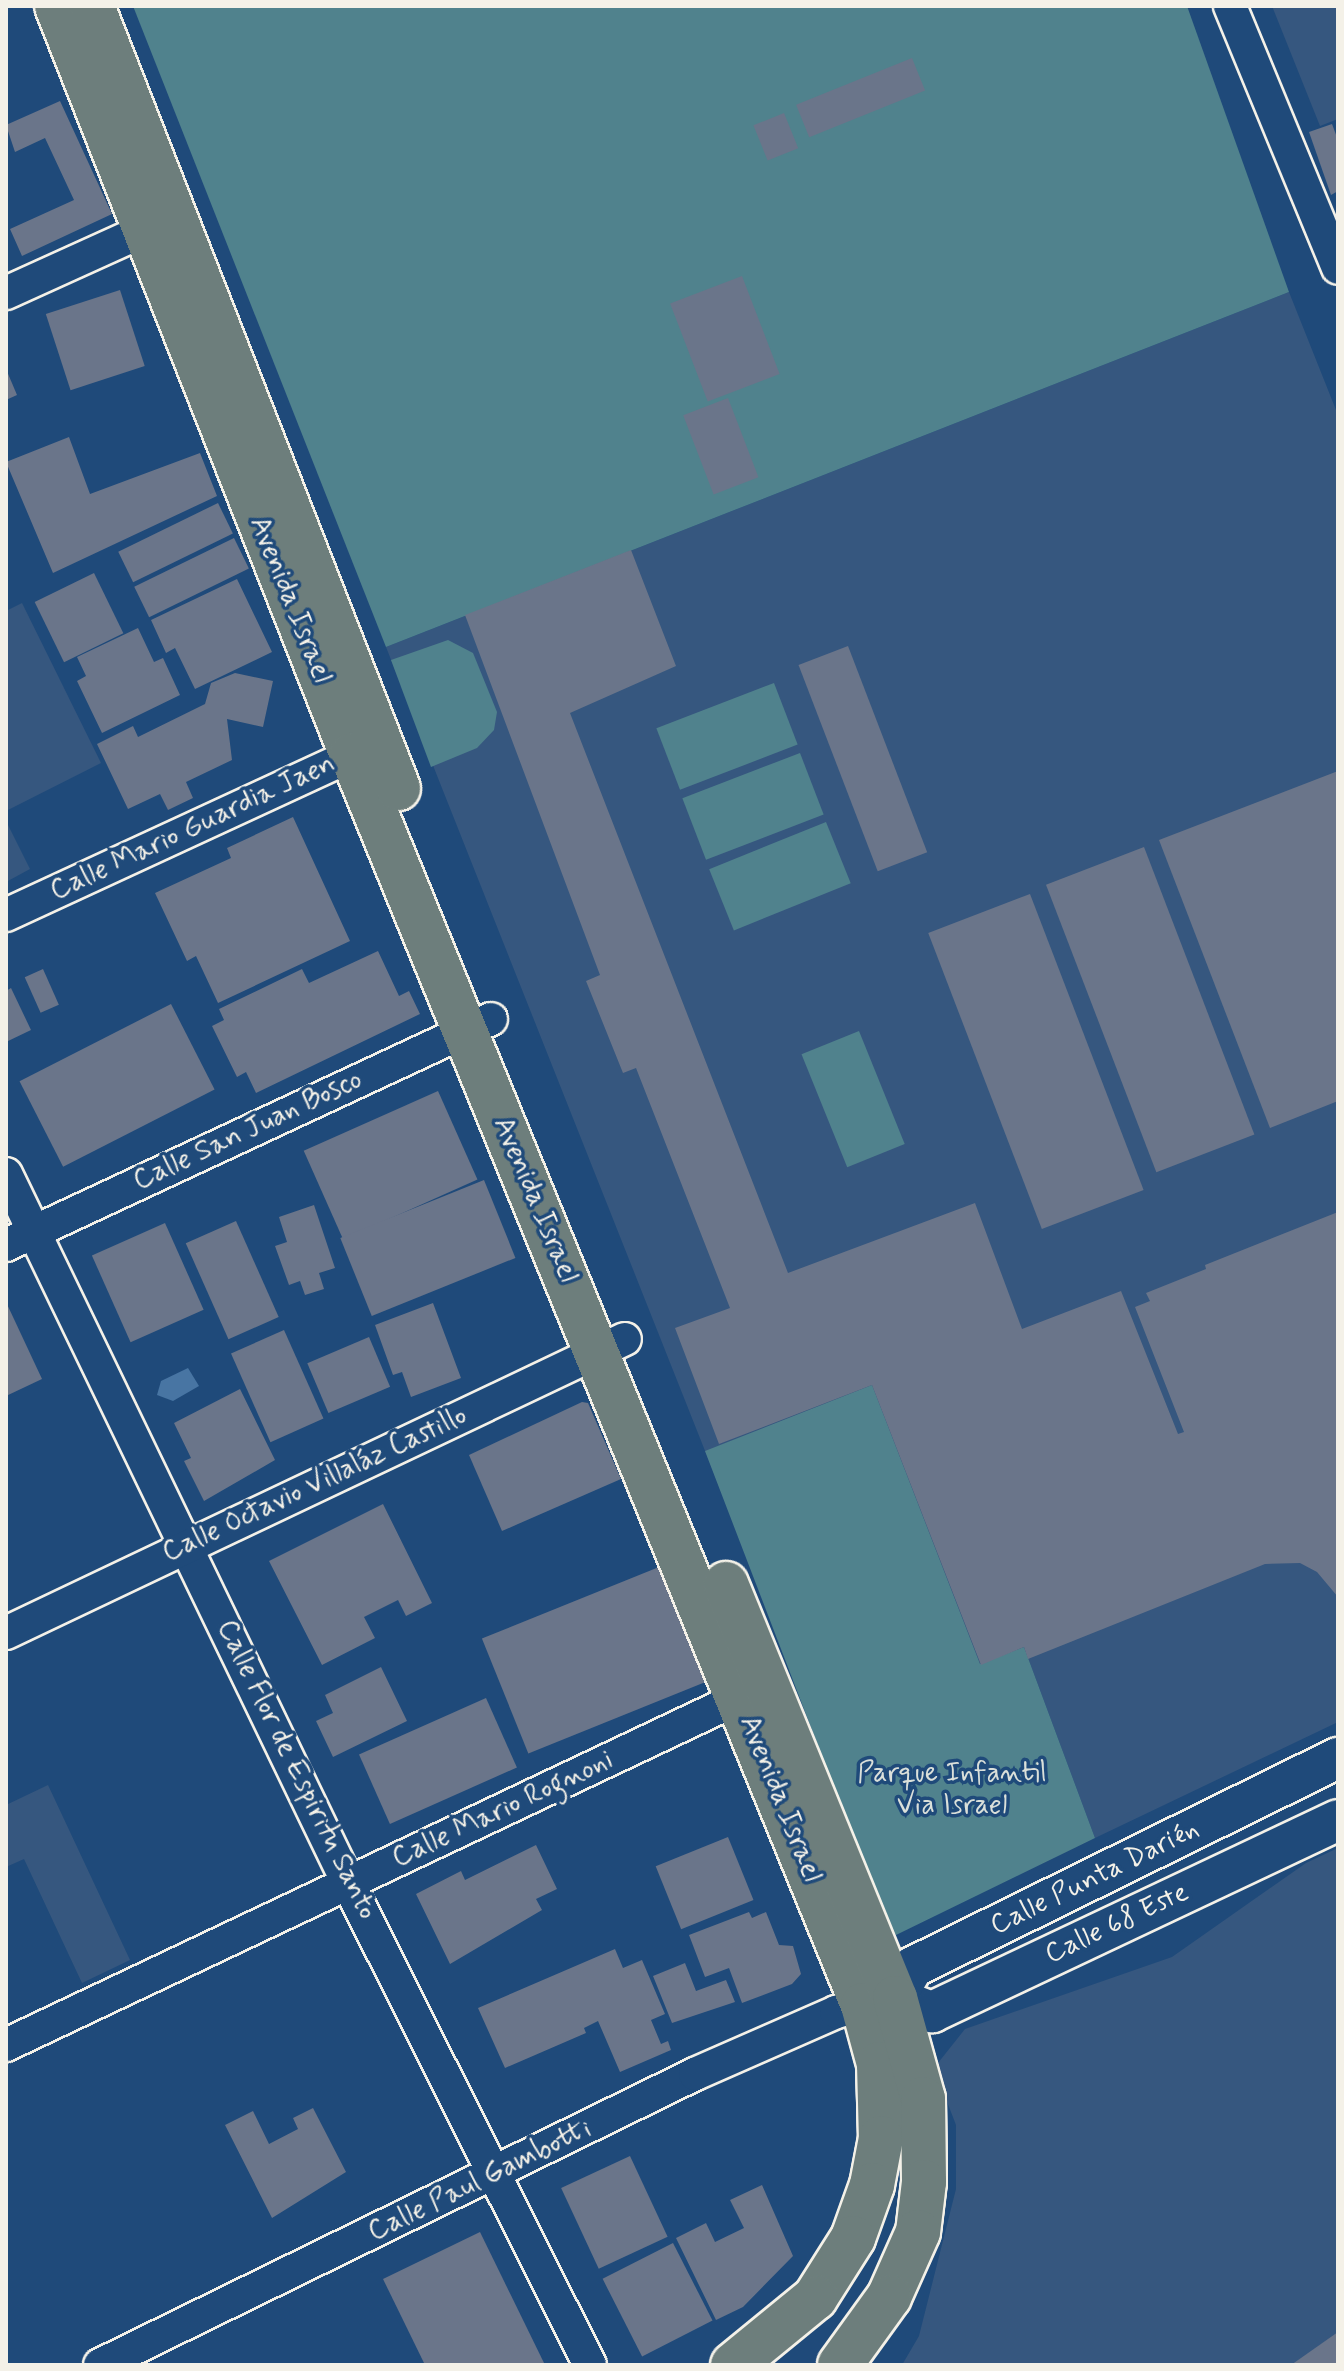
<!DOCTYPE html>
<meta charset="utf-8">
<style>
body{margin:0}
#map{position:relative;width:1344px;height:2371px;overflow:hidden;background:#1f4a7a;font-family:Mynerve,sans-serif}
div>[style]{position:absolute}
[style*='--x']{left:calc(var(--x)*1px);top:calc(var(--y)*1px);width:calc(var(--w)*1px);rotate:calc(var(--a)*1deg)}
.built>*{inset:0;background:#36577f}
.green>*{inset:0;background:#50828d;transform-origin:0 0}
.water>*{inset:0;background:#4875a3}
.building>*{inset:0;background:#6a758a;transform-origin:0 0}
.roads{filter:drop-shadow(2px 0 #f4f1e8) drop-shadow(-2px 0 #f4f1e8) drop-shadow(0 2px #f4f1e8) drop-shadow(0 -2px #f4f1e8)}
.minor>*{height:32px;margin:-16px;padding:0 16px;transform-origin:16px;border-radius:16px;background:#1f4a7a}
.tertiary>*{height:40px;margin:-20px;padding:0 20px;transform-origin:20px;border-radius:20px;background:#1f4a7a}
.primary>*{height:44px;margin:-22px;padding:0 22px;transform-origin:22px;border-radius:22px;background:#6d7e7c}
span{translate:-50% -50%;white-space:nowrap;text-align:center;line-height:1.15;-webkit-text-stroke:7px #1f4a7a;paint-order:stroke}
.street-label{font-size:28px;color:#f4f1e8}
.park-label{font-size:28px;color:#dbe0da}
.frame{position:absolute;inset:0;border:8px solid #f4f1e8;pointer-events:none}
</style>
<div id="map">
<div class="built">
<div style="clip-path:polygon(1272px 6px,1338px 6px,1338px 119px,1320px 126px)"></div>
<div style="clip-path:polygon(1289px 292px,1338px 415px,1338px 1722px,1095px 1838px,1024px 1647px,815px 1728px,386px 647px)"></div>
<div style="clip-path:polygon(22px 603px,101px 763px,6px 811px,6px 611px)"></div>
<div style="clip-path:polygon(6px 821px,30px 869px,6px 882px)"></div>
<div style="clip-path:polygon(48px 1785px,130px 1960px,82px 1983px,24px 1859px,6px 1867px,6px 1805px)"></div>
<div style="clip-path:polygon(1338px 1848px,1338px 2365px,902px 2365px,919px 2336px,956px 2189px,956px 2125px,934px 2068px,965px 2029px,1172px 1957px,1306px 1863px)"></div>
</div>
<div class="green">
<div style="clip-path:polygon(133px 6px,1187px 6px,1289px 292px,386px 647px)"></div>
<div style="clip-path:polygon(448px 640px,473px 653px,497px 712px,494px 730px,477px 748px,431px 767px,391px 660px)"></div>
<div style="left:774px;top:683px;width:66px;height:126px;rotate:69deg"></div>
<div style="left:800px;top:753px;width:66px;height:126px;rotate:69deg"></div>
<div style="left:826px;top:822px;width:66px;height:126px;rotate:68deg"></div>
<div style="left:859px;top:1031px;width:122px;height:62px;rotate:68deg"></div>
<div style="clip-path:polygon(872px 1385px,980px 1664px,1024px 1647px,1095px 1838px,896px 1935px,878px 1902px,705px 1451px)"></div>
</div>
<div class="water">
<div style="clip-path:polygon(188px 1368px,199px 1386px,173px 1401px,157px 1395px,161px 1381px)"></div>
</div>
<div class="building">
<div style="left:912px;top:58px;width:35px;height:125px;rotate:68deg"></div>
<div style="clip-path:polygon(60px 101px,112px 214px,22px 256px,10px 229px,74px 200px,45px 138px,15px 152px,6px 125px)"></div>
<div style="left:784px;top:113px;width:38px;height:33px;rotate:68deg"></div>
<div style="clip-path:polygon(1332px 124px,1338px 140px,1338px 191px,1331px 195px,1309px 132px)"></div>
<div style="left:742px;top:276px;width:105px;height:77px;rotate:69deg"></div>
<div style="left:120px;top:290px;width:80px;height:78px;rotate:72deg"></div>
<div style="clip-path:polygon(6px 369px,17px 395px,6px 400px)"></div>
<div style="left:728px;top:398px;width:85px;height:48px;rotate:69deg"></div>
<div style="clip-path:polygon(69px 437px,90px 494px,200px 453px,217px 496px,53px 573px,6px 462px)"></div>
<div style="left:218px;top:503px;width:34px;height:111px;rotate:64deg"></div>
<div style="left:234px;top:538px;width:34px;height:111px;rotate:64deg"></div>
<div style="clip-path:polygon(631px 550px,676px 666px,570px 713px,788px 1273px,975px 1203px,1022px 1329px,1121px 1291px,1178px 1434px,1184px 1432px,1135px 1307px,1150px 1301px,1146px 1293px,1206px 1269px,1205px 1265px,1338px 1212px,1338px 1597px,1317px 1572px,1300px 1563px,1265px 1564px,1028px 1659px,1024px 1647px,981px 1665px,872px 1385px,719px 1444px,675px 1328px,730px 1308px,636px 1068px,623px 1073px,586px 981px,600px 975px,465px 615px)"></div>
<div style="left:94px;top:573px;width:67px;height:66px;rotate:64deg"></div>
<div style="clip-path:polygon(237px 579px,272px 652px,195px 689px,175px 648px,166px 653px,151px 620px)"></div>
<div style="clip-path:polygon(138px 628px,154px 662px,163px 658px,180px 695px,102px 733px,77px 681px,86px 676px,77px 657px)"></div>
<div style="left:848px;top:646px;width:221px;height:53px;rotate:69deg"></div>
<div style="clip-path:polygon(235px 673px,273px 681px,263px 727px,227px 719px,232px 760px,186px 782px,193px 798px,168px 810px,160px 794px,128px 809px,97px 744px,133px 726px,138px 737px,205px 704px,211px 683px)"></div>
<div style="clip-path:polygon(1338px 771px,1338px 1101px,1270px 1128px,1159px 840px)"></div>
<div style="clip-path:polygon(293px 817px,350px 941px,218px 1003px,196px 956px,187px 961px,155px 893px,231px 858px,227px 848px)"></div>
<div style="left:1144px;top:847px;width:308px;height:105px;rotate:69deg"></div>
<div style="left:1030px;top:894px;width:317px;height:109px;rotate:69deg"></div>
<div style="clip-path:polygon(378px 951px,399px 996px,409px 991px,420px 1014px,256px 1093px,246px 1072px,237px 1077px,212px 1026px,224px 1020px,219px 1009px,302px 969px,309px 983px)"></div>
<div style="left:43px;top:969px;width:39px;height:20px;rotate:66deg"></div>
<div style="clip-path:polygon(11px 988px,31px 1030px,6px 1042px,6px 991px)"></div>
<div style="left:171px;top:1004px;width:96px;height:170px;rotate:63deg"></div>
<div style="left:438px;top:1091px;width:97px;height:147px;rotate:66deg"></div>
<div style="left:484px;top:1180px;width:84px;height:155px;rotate:68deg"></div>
<div style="clip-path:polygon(314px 1205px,335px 1268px,319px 1273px,324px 1289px,305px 1295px,300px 1281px,289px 1285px,275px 1246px,287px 1242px,279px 1217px)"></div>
<div style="left:236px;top:1221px;width:105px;height:55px;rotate:66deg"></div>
<div style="left:165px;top:1223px;width:95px;height:80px;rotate:66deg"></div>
<div style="clip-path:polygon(6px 1302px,42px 1379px,6px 1396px)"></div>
<div style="clip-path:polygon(433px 1303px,461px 1378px,411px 1397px,402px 1372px,393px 1375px,375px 1325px)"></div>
<div style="left:284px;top:1330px;width:97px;height:58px;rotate:66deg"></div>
<div style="left:369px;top:1337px;width:54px;height:67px;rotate:67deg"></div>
<div style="clip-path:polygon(240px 1389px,275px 1460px,204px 1501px,184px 1461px,191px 1458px,174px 1423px)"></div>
<div style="clip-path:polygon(582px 1402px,588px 1403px,621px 1479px,502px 1531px,469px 1455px)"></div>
<div style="clip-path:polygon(383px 1504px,432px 1603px,406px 1616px,398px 1600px,364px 1617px,375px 1638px,322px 1665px,269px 1561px)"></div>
<div style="left:659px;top:1567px;width:124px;height:191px;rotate:68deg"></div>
<div style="clip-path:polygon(381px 1667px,407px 1721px,333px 1757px,316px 1721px,333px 1713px,325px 1695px)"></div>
<div style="left:486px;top:1698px;width:76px;height:139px;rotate:66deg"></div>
<div style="left:728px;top:1837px;width:68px;height:78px;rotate:68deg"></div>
<div style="clip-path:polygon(536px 1845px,557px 1889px,536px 1899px,542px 1910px,450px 1964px,416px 1894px,461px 1871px,465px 1880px)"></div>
<div style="clip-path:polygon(749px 1912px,752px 1918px,766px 1912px,779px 1945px,793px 1946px,801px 1974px,792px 1984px,742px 2003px,729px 1968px,705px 1977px,689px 1935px)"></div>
<div style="clip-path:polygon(615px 1949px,623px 1968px,642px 1960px,665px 2014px,651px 2020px,661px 2044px,668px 2041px,671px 2050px,620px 2072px,598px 2021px,584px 2028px,586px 2033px,505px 2068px,478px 2008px)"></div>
<div style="clip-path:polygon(685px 1963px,696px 1991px,726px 1980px,735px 2002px,672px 2023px,653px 1976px)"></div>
<div style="clip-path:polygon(313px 2108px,346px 2172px,272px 2218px,225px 2125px,253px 2111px,269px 2144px,298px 2129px,293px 2118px)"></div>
<div style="left:630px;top:2156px;width:89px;height:76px;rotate:65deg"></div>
<div style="clip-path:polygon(762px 2185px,793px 2256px,743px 2307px,716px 2320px,676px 2238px,706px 2223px,715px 2242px,744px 2228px,730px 2200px)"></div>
<div style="clip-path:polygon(480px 2232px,545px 2365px,425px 2365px,383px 2279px)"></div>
<div style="left:673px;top:2243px;width:87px;height:79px;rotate:63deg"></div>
<div style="clip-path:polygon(1338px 2332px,1338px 2365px,1291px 2365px)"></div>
</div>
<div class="roads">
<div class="minor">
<div style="--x:1230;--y:6;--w:283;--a:67.6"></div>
<div style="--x:6;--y:293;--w:175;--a:-24.4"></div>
<div style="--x:6;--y:915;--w:401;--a:-24.8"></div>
<div style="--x:6;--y:1174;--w:787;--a:64.25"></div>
<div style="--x:348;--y:1883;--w:539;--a:63.34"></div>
<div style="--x:6;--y:1245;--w:535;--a:-24.98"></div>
<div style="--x:6;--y:1633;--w:685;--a:-25.41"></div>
<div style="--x:6;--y:2045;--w:811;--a:-25.33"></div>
<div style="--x:100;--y:2365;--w:662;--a:-26.06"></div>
<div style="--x:695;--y:2074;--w:154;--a:-23.7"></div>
<div style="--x:836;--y:2012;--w:28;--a:-15"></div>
</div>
<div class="tertiary">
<div style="--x:895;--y:1998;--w:40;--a:21"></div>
<div style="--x:932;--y:2012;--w:449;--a:-25.3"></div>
<div style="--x:869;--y:2004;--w:27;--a:-13"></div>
<div style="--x:895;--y:1998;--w:36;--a:-60"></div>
<div style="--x:913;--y:1967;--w:474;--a:-26.2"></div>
</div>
<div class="primary">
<div style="--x:57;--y:6;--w:805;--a:68.5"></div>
<div style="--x:352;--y:755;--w:1350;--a:67.77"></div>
<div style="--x:863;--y:2005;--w:61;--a:74.8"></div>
<div style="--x:879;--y:2064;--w:74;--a:88.5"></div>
<div style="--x:881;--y:2138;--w:48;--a:100.8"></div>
<div style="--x:872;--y:2185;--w:56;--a:109.7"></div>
<div style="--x:853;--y:2238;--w:71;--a:122.3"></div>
<div style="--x:815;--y:2298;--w:106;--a:140.7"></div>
<div style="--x:92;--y:6;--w:840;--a:68.63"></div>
<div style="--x:726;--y:1584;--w:447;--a:67.8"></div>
<div style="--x:895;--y:1998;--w:105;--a:74.5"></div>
<div style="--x:923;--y:2099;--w:83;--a:89.3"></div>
<div style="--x:924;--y:2182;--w:50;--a:96.8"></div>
<div style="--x:918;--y:2232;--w:71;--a:114"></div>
<div style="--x:889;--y:2297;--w:84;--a:125.8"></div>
</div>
</div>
<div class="street-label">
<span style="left:290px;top:600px;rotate:68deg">Avenida Israel</span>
<span style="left:193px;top:828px;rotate:-25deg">Calle Mario Guardia Jaen</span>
<span style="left:248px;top:1131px;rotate:-25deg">Calle San Juan Bosco</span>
<span style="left:535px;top:1200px;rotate:67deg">Avenida Israel</span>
<span style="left:315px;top:1485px;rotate:-25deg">Calle Octavio Villaláz Castillo</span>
<span style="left:296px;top:1770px;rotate:64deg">Calle Flor de Espiritu Santo</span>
<span style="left:780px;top:1799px;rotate:68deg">Avenida Israel</span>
<span style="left:503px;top:1810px;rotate:-25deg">Calle Mario Rognoni</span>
<span style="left:1095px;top:1878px;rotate:-26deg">Calle Punta Darién</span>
<span style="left:1117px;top:1924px;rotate:-25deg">Calle 68 Este</span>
<span style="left:480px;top:2181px;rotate:-26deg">Calle Paul Gambotti</span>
</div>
<div class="park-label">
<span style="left:952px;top:1790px">Parque Infantil<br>Via Israel</span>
</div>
<div class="frame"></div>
</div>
